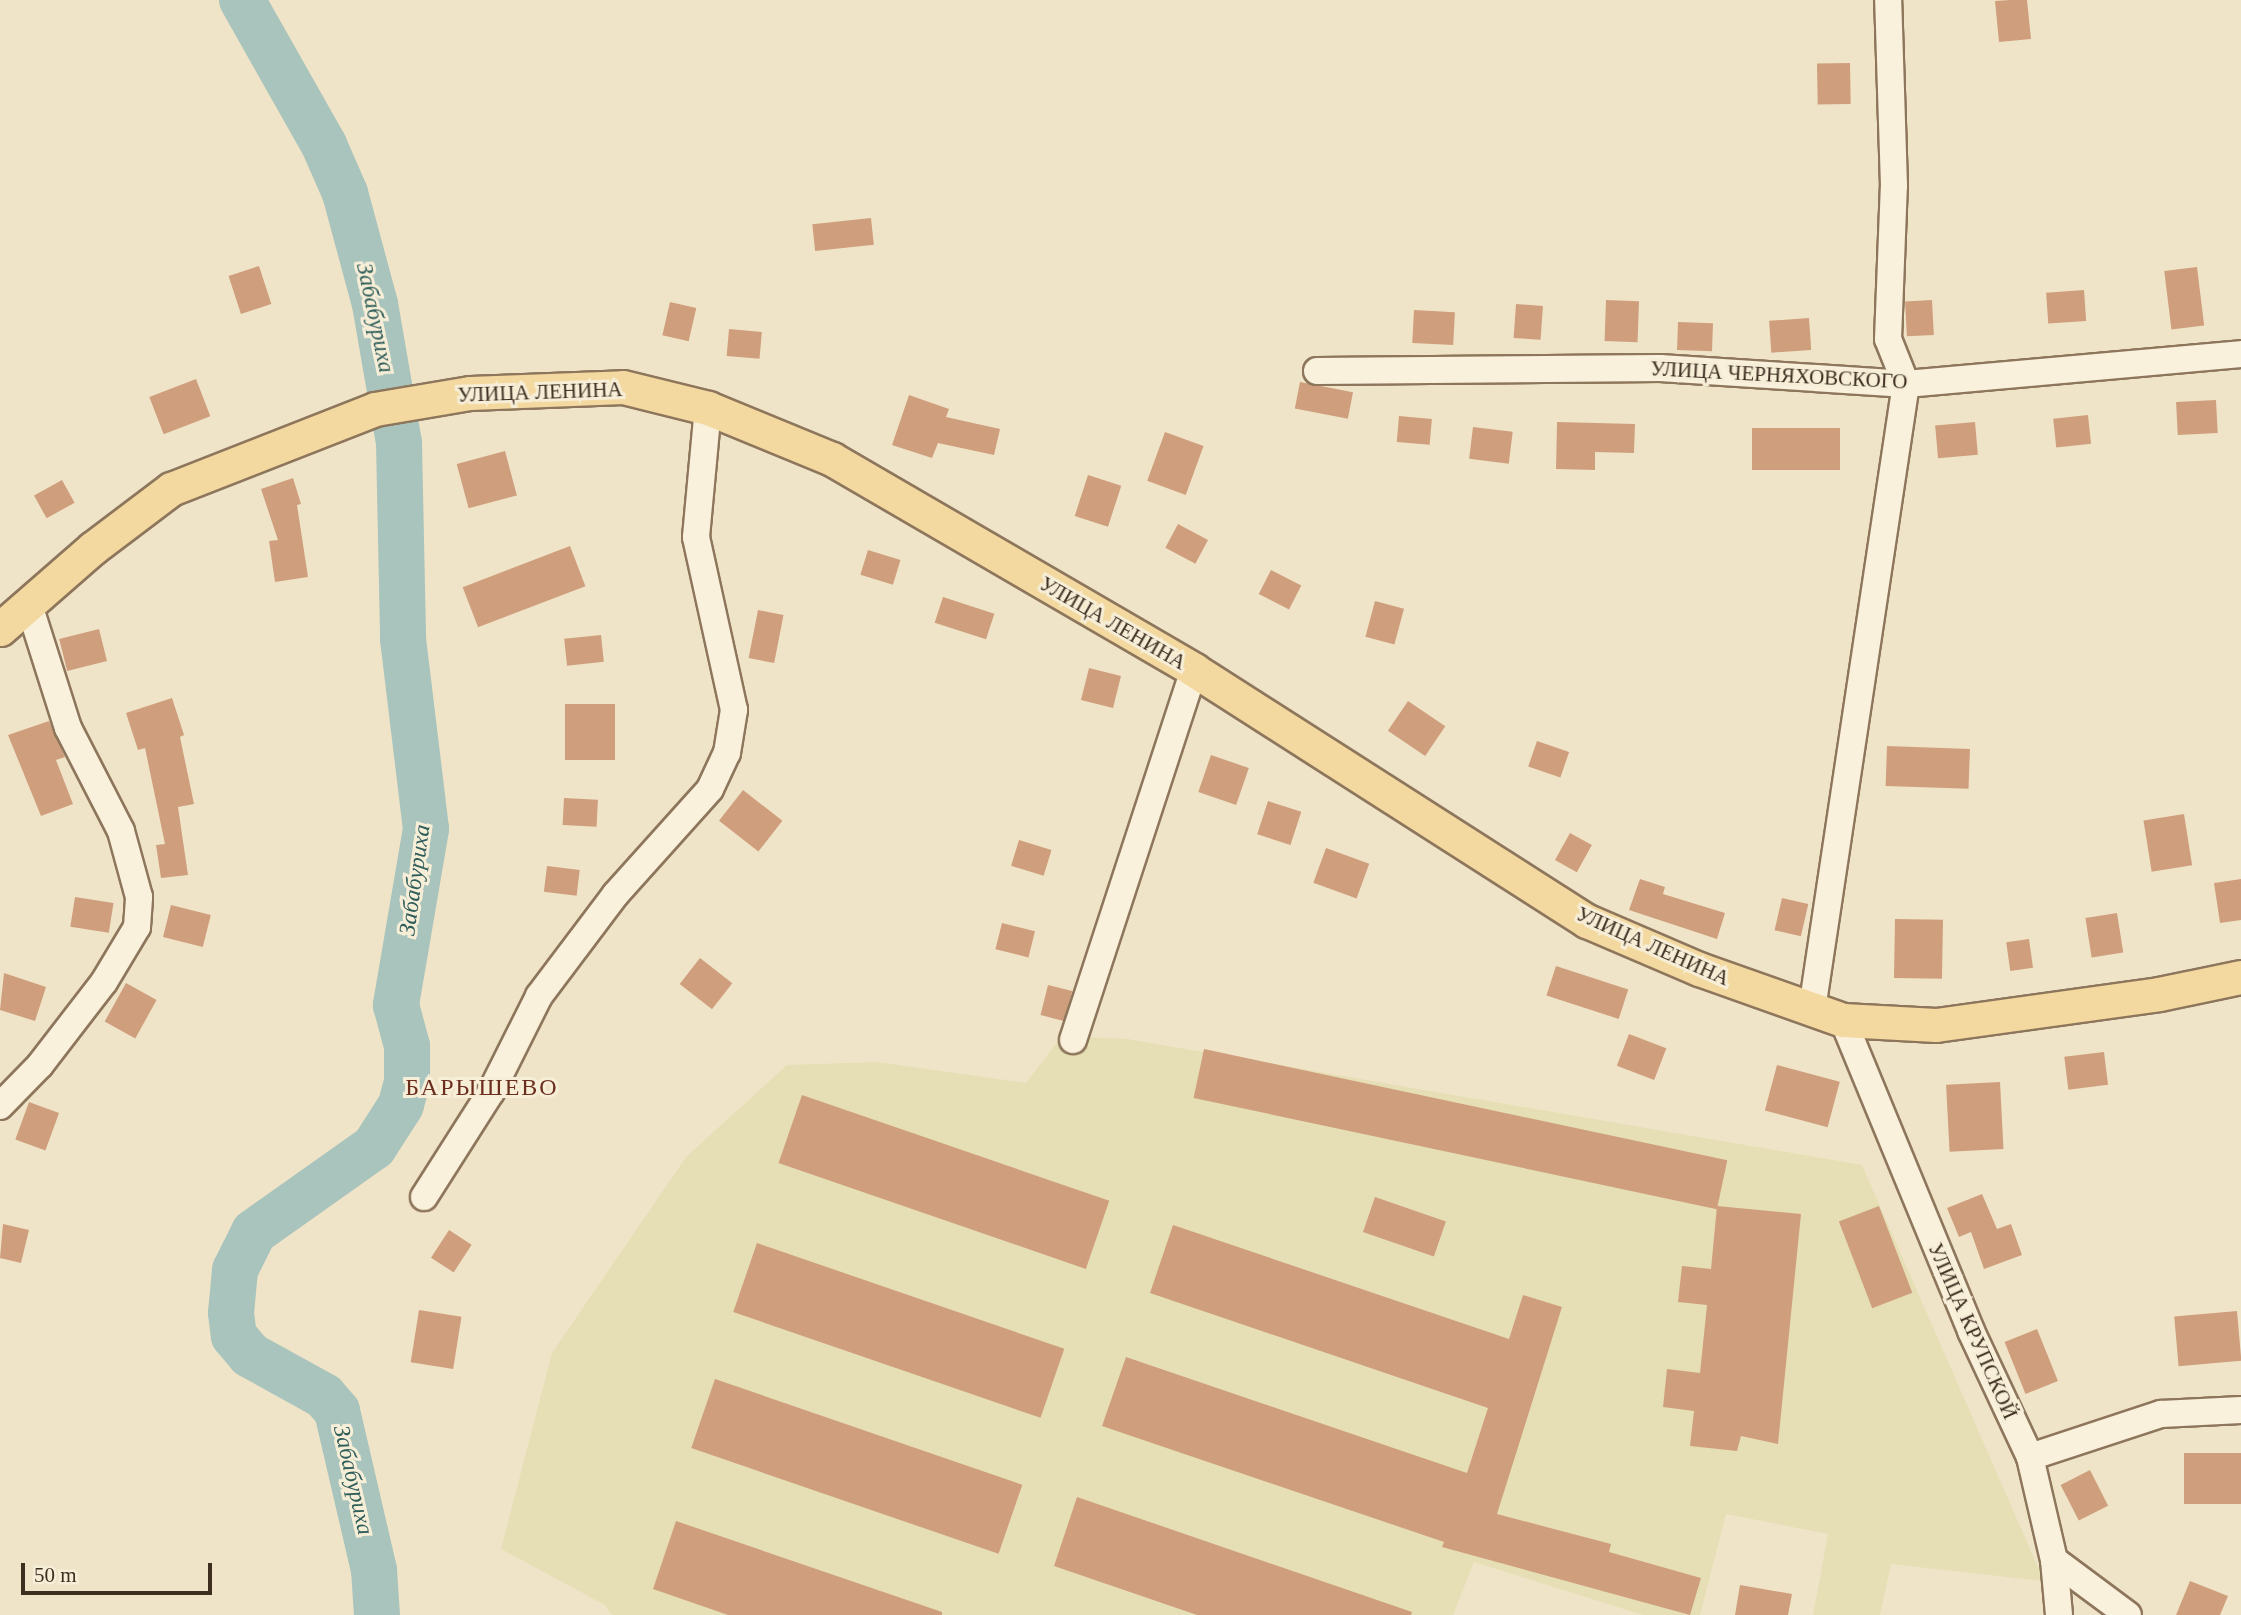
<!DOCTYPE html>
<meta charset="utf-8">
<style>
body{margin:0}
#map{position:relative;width:2241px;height:1615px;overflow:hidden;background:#f0e4c8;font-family:"Times New Roman",serif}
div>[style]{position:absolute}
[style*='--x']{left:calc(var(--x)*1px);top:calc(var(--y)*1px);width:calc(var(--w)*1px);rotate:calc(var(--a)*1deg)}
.farmland>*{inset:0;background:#e6deb5}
.river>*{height:46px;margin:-23px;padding:0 23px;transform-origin:23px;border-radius:23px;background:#a9c4bc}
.building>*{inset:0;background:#cf9f7d;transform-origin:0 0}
.roads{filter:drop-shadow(2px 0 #8d765c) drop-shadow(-2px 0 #8d765c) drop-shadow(0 2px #8d765c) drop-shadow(0 -2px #8d765c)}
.minor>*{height:26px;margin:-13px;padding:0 13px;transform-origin:13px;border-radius:13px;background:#faf1dc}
.major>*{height:33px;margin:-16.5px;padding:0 16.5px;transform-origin:16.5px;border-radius:16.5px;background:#f3d9a0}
span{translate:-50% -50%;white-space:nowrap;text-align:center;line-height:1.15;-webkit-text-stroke:6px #f7eed8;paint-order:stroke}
.street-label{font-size:21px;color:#3d2e20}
.water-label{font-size:23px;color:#2f5d5a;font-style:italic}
.quarter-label{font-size:24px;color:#6b2e1e;letter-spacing:2px}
.scale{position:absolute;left:21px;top:1563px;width:191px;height:32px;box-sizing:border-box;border:4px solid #3d2e20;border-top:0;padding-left:9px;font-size:21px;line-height:24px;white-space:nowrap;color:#3d2e20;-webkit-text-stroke:5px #f7eed8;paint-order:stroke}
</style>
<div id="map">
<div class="farmland">
<div style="clip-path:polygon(1062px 1036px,1127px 1039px,1862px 1165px,2044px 1581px,1891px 1564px,1880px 1615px,1813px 1615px,1828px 1534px,1726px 1514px,1700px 1615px,1643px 1615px,1474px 1562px,1453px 1615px,612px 1615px,605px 1605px,501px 1549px,552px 1353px,686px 1157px,787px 1065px,877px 1062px,1026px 1083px)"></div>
</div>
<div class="river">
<div style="--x:242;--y:0;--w:167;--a:60.5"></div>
<div style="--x:324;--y:145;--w:52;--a:66.4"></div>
<div style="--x:345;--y:193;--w:115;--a:74.9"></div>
<div style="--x:375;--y:304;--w:141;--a:80.2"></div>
<div style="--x:399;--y:443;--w:196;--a:88.8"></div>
<div style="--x:403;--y:639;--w:191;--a:83.1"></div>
<div style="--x:426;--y:829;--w:179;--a:99.7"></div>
<div style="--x:396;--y:1005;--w:42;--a:75"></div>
<div style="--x:407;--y:1046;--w:36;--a:90"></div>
<div style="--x:407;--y:1082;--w:24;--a:105"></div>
<div style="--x:401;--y:1105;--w:50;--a:122.7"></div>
<div style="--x:374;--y:1147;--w:147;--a:144.7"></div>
<div style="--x:254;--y:1232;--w:42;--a:116.6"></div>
<div style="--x:235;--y:1270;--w:43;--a:95.3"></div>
<div style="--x:231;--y:1313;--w:23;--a:83"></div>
<div style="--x:234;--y:1336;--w:25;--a:50"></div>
<div style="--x:250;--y:1355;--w:85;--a:29"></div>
<div style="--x:324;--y:1396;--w:20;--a:49"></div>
<div style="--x:337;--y:1411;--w:163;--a:76.9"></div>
<div style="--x:374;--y:1570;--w:45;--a:86.2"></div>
</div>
<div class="building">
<div style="clip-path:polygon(2010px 0,2027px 0,2031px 39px,1999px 42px,1995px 1px)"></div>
<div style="left:1850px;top:63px;width:41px;height:33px;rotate:89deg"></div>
<div style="left:871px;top:218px;width:27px;height:59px;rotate:84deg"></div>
<div style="left:259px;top:266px;width:40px;height:32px;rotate:72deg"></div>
<div style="left:2197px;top:267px;width:59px;height:33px;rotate:83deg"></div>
<div style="left:2084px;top:290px;width:31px;height:38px;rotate:86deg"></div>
<div style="left:1606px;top:300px;width:33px;height:41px;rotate:2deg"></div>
<div style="left:1932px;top:300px;width:35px;height:27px;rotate:87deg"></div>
<div style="left:670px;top:302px;width:27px;height:34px;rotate:13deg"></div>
<div style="left:1516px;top:304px;width:27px;height:34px;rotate:4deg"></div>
<div style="left:1414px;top:310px;width:41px;height:33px;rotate:3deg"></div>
<div style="left:1809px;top:318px;width:32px;height:40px;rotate:86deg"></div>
<div style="left:1678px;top:322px;width:35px;height:28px;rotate:2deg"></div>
<div style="left:729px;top:329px;width:33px;height:27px;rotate:5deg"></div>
<div style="left:196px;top:379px;width:40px;height:50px;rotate:69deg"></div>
<div style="left:1300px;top:382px;width:54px;height:27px;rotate:11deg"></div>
<div style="clip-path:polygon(909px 395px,949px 409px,946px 417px,1000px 429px,994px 455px,938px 443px,932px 458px,892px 445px)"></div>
<div style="left:2216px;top:400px;width:33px;height:40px;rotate:87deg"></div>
<div style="left:2088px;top:415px;width:29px;height:35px;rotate:84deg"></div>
<div style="left:1399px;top:416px;width:33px;height:26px;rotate:5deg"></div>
<div style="clip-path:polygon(1557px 422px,1635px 424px,1634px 453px,1595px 452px,1595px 470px,1556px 469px)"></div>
<div style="left:1975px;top:422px;width:33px;height:40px;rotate:85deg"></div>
<div style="left:1473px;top:427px;width:40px;height:32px;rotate:7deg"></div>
<div style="left:1752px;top:428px;width:88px;height:42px"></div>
<div style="left:1165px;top:432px;width:41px;height:52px;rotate:20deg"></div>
<div style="left:505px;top:451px;width:46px;height:50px;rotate:75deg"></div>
<div style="left:1088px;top:475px;width:35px;height:43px;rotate:18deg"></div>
<div style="clip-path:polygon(293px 478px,301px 504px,297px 505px,308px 577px,275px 582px,269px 541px,278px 540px,261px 489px)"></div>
<div style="left:62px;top:480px;width:26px;height:32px;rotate:61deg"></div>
<div style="left:1178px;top:524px;width:34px;height:27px;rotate:28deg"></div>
<div style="left:570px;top:546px;width:43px;height:115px;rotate:69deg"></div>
<div style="left:868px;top:550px;width:34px;height:26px;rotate:17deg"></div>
<div style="left:1271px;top:570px;width:34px;height:27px;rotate:27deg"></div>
<div style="left:943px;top:597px;width:54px;height:27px;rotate:18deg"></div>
<div style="left:1375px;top:601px;width:30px;height:37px;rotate:15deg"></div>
<div style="left:758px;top:610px;width:26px;height:49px;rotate:11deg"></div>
<div style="left:99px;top:629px;width:33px;height:41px;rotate:76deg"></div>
<div style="left:601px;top:635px;width:27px;height:37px;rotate:84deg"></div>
<div style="left:1089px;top:668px;width:33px;height:33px;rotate:14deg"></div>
<div style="clip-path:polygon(172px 698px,184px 735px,180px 737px,194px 804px,178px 807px,188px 875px,161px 878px,156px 845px,165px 844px,145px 748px,138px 750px,126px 713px)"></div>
<div style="left:1408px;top:701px;width:45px;height:36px;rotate:34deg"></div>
<div style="left:615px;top:704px;width:56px;height:50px;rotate:90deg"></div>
<div style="clip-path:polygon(49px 721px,65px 757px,56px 760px,73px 804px,41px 816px,8px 735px)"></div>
<div style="left:1537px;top:741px;width:34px;height:27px;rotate:19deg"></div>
<div style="left:1887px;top:746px;width:83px;height:40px;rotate:2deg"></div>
<div style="left:1211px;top:755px;width:40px;height:39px;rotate:19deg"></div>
<div style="left:743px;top:790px;width:50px;height:39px;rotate:38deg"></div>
<div style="left:564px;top:798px;width:34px;height:27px;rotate:3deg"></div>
<div style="left:1268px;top:801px;width:35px;height:35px;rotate:18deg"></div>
<div style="left:2184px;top:814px;width:52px;height:41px;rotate:81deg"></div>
<div style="left:1570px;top:833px;width:25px;height:31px;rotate:29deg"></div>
<div style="left:1019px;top:840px;width:34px;height:27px;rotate:17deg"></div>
<div style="left:1326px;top:848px;width:46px;height:37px;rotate:20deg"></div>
<div style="left:547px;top:866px;width:33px;height:26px;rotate:7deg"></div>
<div style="clip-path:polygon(1640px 879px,1665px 887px,1663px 894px,1725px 913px,1717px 939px,1629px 910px)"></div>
<div style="clip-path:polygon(2241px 879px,2241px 920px,2220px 923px,2214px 883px)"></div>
<div style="left:75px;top:897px;width:39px;height:30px;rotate:9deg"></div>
<div style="left:1782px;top:898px;width:27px;height:33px;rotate:13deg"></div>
<div style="left:171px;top:905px;width:41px;height:33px;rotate:14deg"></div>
<div style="left:2117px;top:913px;width:40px;height:32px;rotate:81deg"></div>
<div style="left:1895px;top:919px;width:48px;height:59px;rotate:1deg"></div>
<div style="left:1002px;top:923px;width:34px;height:27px;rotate:14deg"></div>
<div style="left:2029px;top:939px;width:29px;height:23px;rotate:82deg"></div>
<div style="left:700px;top:958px;width:41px;height:33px;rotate:38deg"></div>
<div style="left:1556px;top:966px;width:76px;height:31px;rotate:18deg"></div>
<div style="clip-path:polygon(4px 973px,46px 987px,35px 1021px,0 1010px)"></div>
<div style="left:126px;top:983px;width:35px;height:44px;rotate:29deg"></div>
<div style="left:1048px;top:985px;width:25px;height:31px;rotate:14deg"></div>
<div style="left:1629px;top:1034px;width:40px;height:34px;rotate:21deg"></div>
<div style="left:1204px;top:1049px;width:535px;height:50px;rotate:12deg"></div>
<div style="left:2104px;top:1052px;width:33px;height:40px;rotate:83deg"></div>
<div style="left:1777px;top:1065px;width:65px;height:47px;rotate:15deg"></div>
<div style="left:2000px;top:1082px;width:67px;height:54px;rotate:87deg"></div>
<div style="left:802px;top:1095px;width:325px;height:72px;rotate:19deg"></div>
<div style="left:29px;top:1102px;width:32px;height:40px;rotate:20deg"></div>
<div style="clip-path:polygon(1982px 1194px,1997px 1229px,2011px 1224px,2022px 1255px,1984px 1269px,1971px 1232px,1959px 1237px,1947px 1208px)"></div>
<div style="left:1375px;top:1197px;width:75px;height:37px;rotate:19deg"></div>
<div style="clip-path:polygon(1717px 1206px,1801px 1214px,1778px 1444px,1741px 1436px,1737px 1451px,1690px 1446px,1694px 1411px,1663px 1407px,1667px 1369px,1700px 1373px,1707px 1305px,1678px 1302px,1682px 1266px,1711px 1269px)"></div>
<div style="left:1879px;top:1206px;width:93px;height:43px;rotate:69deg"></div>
<div style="clip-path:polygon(3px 1224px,29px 1230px,21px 1263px,0 1258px)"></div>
<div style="clip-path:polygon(1173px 1225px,1509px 1339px,1523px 1295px,1562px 1307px,1497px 1514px,1611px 1544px,1609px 1552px,1701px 1578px,1690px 1615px,1442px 1547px,1444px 1542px,1102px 1426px,1126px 1357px,1467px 1473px,1488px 1408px,1150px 1293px)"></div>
<div style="left:449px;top:1230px;width:27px;height:33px;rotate:33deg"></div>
<div style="left:757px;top:1243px;width:325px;height:73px;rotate:19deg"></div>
<div style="left:419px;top:1310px;width:43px;height:53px;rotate:9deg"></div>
<div style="left:2237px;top:1311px;width:50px;height:63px;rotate:85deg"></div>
<div style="left:2037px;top:1329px;width:56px;height:35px;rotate:68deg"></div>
<div style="left:715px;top:1379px;width:325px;height:73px;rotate:19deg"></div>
<div style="left:2241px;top:1453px;width:51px;height:57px;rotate:90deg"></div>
<div style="left:2090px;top:1470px;width:40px;height:33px;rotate:63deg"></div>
<div style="clip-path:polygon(1077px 1497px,1412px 1612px,1411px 1615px,1197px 1615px,1054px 1566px)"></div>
<div style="clip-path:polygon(676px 1521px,942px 1612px,942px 1615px,728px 1615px,653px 1589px)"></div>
<div style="clip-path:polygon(2190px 1581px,2228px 1596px,2220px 1615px,2176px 1615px)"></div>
<div style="clip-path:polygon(1740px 1585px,1792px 1594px,1788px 1615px,1735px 1615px)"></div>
</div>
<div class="roads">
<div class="minor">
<div style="--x:1317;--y:371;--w:343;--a:-0.5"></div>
<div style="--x:1660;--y:368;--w:247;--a:3.7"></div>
<div style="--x:1906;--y:384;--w:336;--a:-5.1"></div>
<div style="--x:1812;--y:1009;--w:632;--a:-81.45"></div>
<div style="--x:1906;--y:384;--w:48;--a:-111.8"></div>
<div style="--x:1888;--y:339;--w:153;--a:-87.8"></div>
<div style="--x:1894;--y:186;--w:186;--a:-91.8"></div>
<div style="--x:1843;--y:1020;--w:336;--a:67.6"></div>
<div style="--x:1971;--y:1331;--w:139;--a:64.9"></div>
<div style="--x:2030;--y:1457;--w:106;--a:76.9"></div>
<div style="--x:2054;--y:1560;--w:92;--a:36.6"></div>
<div style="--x:1073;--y:1040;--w:389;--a:-71.9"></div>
<div style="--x:0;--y:1106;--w:57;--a:-45.7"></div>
<div style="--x:40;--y:1065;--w:105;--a:-52.4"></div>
<div style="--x:104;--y:982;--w:64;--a:-59"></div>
<div style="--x:137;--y:927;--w:30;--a:-86"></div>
<div style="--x:139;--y:897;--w:68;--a:-105.3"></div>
<div style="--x:121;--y:831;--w:116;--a:-117.2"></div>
<div style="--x:68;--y:728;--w:129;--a:-107.6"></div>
<div style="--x:424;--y:1197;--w:125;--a:-57.5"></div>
<div style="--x:491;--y:1092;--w:107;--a:-63.4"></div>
<div style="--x:539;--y:996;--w:126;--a:-53"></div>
<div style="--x:615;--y:895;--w:142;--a:-48.1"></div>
<div style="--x:710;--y:789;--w:40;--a:-65"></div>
<div style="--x:727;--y:753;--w:44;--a:-80.8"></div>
<div style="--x:734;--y:710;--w:177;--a:-102.4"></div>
<div style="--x:696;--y:537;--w:130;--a:-84.7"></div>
<div style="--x:2030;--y:1457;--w:138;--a:-18.2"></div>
<div style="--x:2161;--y:1414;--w:80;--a:-2.9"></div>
<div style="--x:2054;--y:1560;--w:55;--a:84.8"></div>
</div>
<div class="major">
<div style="--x:0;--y:629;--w:123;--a:-41.1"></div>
<div style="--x:93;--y:548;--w:98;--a:-37.1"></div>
<div style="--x:171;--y:489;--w:219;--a:-21.4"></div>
<div style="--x:375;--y:409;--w:96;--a:-9.6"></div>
<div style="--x:470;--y:393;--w:153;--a:-2.2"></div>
<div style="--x:623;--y:387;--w:88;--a:13.9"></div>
<div style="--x:708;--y:408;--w:134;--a:22.4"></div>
<div style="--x:832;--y:459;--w:419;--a:30.2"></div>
<div style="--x:1194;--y:670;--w:466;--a:32.6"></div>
<div style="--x:1587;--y:921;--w:122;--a:23.2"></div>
<div style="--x:1699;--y:969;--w:153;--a:19.5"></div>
<div style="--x:1843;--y:1020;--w:93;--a:3.1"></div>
<div style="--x:1936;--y:1025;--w:225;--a:-7.9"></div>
<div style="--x:2159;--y:994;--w:84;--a:-11.7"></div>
</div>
</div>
<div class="street-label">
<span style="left:1779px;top:375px;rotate:3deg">УЛИЦА ЧЕРНЯХОВСКОГО</span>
<span style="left:540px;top:392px;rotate:-2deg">УЛИЦА ЛЕНИНА</span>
<span style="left:1113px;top:623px;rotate:30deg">УЛИЦА ЛЕНИНА</span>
<span style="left:1653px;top:946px;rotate:24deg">УЛИЦА ЛЕНИНА</span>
<span style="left:1973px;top:1331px;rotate:66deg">УЛИЦА КРУПСКОЙ</span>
</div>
<div class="water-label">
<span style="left:375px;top:318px;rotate:78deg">Забабуриха</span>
<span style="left:415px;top:880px;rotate:-82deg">Забабуриха</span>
<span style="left:353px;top:1480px;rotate:77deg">Забабуриха</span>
</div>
<div class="quarter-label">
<span style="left:482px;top:1088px">БАРЫШЕВО</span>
</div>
<div class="scale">50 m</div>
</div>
